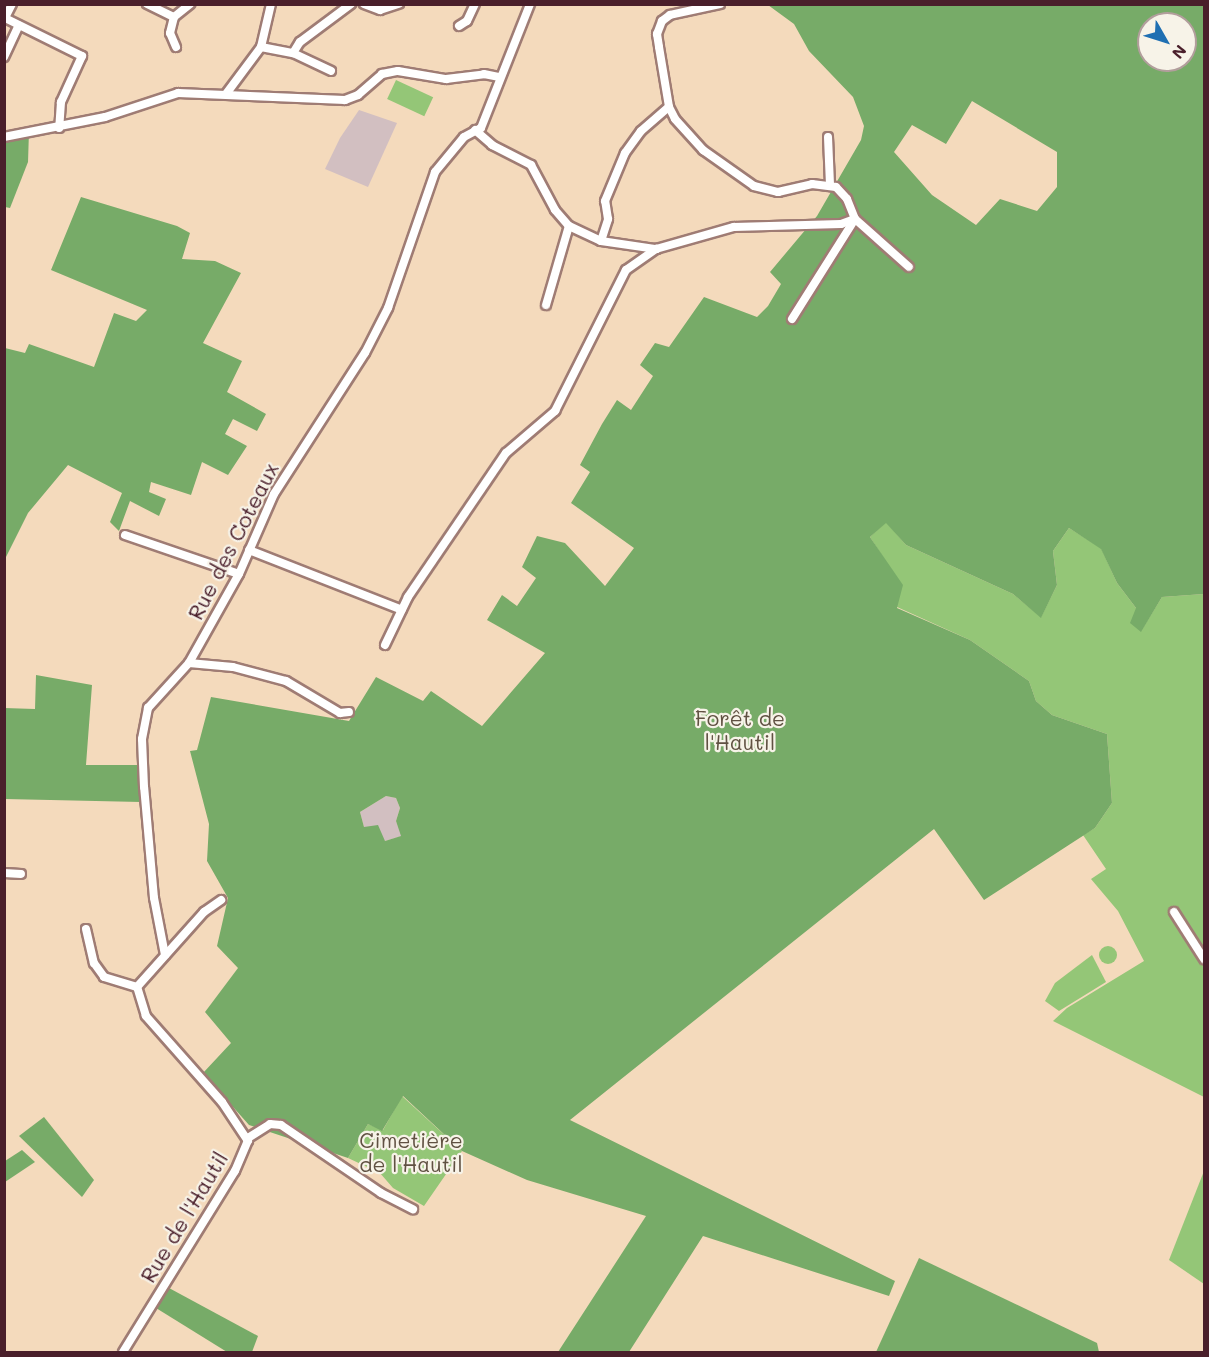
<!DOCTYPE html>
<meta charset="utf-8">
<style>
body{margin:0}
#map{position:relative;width:1209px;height:1357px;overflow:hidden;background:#f4dabc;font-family:Mali,sans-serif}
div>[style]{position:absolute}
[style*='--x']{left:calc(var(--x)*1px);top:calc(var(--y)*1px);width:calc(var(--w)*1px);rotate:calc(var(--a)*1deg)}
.industrial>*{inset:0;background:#d2bfc1}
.green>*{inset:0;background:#94c677;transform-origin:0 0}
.round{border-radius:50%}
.forest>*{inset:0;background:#77ab68}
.roads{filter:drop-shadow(2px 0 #9f7c74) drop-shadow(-2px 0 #9f7c74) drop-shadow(0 2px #9f7c74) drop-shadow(0 -2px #9f7c74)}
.street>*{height:8px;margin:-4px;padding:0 4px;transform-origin:4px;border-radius:4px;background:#fff}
span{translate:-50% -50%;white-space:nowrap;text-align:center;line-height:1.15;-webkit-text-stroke:4.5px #f7f3e8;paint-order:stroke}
.street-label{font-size:21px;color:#4a1f2b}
.park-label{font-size:21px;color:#605142}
.frame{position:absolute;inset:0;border:6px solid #4a1f2b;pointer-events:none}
.north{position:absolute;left:1137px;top:12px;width:60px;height:60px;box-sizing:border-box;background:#f7f3e8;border:2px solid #b29e9c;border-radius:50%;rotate:129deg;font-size:16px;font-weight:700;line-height:24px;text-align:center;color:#4a1f2b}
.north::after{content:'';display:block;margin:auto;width:21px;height:27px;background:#1f6fb2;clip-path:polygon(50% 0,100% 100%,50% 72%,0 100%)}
</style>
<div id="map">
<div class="industrial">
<div style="clip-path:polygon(359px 110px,397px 123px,368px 187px,325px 169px,340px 138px)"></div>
<div style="clip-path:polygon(386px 796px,396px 798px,400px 808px,396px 821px,402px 836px,385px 841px,364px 827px,360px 812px)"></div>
</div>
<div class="green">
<div style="left:396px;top:80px;width:41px;height:21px;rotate:25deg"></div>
<div style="clip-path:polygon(886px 522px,906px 545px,1013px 594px,1041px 617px,1057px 585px,1053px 551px,1069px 528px,1101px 548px,1117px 583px,1136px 608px,1141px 631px,1162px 597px,1204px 594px,1204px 1097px,1053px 1021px,1067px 1008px,1144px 961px,1118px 911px,1091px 879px,1106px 869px,1083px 835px,1095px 828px,1112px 803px,1107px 734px,1052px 715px,1036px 701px,1029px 681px,970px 640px,897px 607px,883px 557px,870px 537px)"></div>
<div class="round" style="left:1099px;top:946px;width:18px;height:18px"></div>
<div style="clip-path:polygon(1092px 955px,1106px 982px,1059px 1011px,1045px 1001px,1055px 983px)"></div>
<div style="clip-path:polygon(402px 1096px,462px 1151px,424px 1206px,393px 1188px,380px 1173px,348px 1158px,368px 1124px,383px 1130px)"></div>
<div style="clip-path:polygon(1204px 1171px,1204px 1284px,1169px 1260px)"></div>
</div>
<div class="forest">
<div style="clip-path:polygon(evenodd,768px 5px,1204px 5px,1204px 594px,1162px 597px,1141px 632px,1130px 623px,1136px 608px,1117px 583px,1101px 549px,1069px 528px,1053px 551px,1057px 585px,1041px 618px,1013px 594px,906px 545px,886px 523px,870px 537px,903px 585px,897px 608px,970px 640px,1029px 681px,1036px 701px,1052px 715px,1107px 734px,1112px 803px,1095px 828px,984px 900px,934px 829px,570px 1120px,895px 1281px,889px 1296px,703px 1236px,629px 1352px,558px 1352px,646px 1216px,527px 1180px,462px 1151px,403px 1096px,382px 1131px,368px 1124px,348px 1158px,249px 1125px,203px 1073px,231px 1043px,205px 1012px,238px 968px,217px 946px,228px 898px,207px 861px,209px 824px,190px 751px,197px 750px,211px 697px,349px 721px,376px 677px,423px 701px,431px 691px,482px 726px,545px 653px,487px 620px,502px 595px,517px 606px,536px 578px,522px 567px,537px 536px,565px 543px,605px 586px,634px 548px,571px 503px,590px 472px,580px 465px,602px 424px,617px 400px,631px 410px,653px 376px,640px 365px,655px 343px,669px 347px,704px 297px,757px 317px,768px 306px,781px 284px,770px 272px,817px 216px,861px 140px,864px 126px,853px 97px,809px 51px,794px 24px,768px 5px,1149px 24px,1185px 24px,1185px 60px,1149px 60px,1149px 24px,768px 5px,972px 101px,1057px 152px,1057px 187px,1037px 211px,1000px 199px,976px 225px,932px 195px,894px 152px,912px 125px,946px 144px,972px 101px,768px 5px,386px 796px,396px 798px,400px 808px,396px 821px,401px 836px,385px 841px,378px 825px,364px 827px,360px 812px,386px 796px)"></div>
<div style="clip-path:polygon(29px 131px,28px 162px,10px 208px,5px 207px,5px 139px)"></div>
<div style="clip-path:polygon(81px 197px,177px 226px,190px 233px,182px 259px,215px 261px,241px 273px,203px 343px,242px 361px,227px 392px,266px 414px,257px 431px,233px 419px,225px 434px,247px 446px,228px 475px,202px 462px,191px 495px,151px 482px,149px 492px,166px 499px,159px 516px,130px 501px,119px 531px,110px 522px,122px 493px,68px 465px,28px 513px,5px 559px,5px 348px,25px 353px,29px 344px,94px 367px,114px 313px,136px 321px,147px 310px,51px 270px)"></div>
<div style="clip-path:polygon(36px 675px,92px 685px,86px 765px,140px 765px,141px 802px,5px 799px,4px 708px,35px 709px)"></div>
<div style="clip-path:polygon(44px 1117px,94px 1180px,82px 1197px,19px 1136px)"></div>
<div style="clip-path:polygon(22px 1150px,35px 1162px,5px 1182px,5px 1161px)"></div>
<div style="clip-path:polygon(919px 1258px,1097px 1343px,1099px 1352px,876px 1352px)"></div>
<div style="clip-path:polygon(169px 1288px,258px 1336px,252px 1352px,227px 1352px,156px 1308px)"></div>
</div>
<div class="roads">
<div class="street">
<div style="--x:12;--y:4;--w:16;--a:117"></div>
<div style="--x:5;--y:18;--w:86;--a:26.3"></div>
<div style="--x:82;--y:56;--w:51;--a:114.5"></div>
<div style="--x:61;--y:102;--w:26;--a:94"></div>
<div style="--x:147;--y:4;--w:30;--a:26"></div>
<div style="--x:364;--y:4;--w:17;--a:21"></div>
<div style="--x:380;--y:10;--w:20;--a:-18"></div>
<div style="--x:720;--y:4;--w:51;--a:167.6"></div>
<div style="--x:670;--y:15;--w:10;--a:143"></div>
<div style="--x:662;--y:21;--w:14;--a:111"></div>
<div style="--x:657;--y:34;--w:13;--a:81"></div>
<div style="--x:659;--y:47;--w:61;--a:80.5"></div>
<div style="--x:669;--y:107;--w:13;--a:63"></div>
<div style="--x:675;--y:119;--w:42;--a:47.9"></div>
<div style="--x:703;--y:150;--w:62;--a:35.2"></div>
<div style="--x:754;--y:186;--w:25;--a:14"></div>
<div style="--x:778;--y:192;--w:35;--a:-13"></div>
<div style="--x:812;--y:184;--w:24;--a:7"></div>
<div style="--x:836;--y:187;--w:16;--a:47"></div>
<div style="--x:847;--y:199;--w:22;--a:68"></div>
<div style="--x:855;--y:219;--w:72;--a:41.6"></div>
<div style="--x:459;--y:26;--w:9;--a:-32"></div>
<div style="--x:467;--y:21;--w:19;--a:-65"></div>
<div style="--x:176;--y:47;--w:15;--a:-113"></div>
<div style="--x:170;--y:33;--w:16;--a:-76"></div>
<div style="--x:174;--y:17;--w:21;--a:-39"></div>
<div style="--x:261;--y:47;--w:33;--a:11"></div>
<div style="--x:293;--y:53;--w:13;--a:-58"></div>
<div style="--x:300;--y:42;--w:64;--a:-36.7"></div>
<div style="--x:293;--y:53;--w:42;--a:25.3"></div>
<div style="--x:4;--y:57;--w:35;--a:-65"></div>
<div style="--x:226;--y:94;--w:59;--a:-53.3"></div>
<div style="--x:261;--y:47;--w:44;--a:-76.9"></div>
<div style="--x:475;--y:130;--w:23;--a:41"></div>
<div style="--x:492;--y:145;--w:44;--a:27.1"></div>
<div style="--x:531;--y:165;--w:51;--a:61.9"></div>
<div style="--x:555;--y:210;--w:21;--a:49"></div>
<div style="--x:569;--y:226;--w:35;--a:25"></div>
<div style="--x:601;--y:241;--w:56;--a:8.3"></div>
<div style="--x:656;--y:249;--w:81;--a:-15.8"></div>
<div style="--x:734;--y:227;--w:107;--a:-1.6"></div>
<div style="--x:841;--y:224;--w:15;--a:-20"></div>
<div style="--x:4;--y:137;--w:103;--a:-11.2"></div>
<div style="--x:105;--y:117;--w:77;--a:-18.2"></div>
<div style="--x:178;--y:93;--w:167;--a:2.4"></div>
<div style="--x:345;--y:100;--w:14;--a:-21"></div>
<div style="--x:358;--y:95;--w:32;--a:-41"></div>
<div style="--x:382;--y:74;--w:16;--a:-11"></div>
<div style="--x:398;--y:71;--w:49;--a:9.5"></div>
<div style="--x:446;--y:79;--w:38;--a:-7"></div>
<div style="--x:484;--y:74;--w:16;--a:11"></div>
<div style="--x:828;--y:137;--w:48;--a:87.6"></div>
<div style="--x:601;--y:241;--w:23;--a:-72"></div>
<div style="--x:608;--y:219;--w:18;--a:-99"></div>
<div style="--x:605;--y:201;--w:52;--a:-67.4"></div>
<div style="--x:625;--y:153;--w:27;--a:-54"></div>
<div style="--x:641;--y:131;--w:37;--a:-41"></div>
<div style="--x:546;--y:305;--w:82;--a:-73.8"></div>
<div style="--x:792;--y:319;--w:118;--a:-57.8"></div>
<div style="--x:125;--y:535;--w:120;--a:18.9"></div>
<div style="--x:249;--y:550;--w:164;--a:21.4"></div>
<div style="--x:385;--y:645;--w:53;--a:-64.4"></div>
<div style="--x:408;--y:597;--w:174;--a:-55.8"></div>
<div style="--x:506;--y:453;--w:65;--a:-40.6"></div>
<div style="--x:555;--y:411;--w:158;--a:-63.3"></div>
<div style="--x:626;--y:270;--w:37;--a:-35"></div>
<div style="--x:189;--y:663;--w:44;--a:5.2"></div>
<div style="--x:233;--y:667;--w:55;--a:14.8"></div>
<div style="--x:286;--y:681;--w:63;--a:30.7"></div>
<div style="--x:340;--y:713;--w:9;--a:-6"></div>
<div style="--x:4;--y:873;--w:17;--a:3"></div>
<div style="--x:1174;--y:912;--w:56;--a:57.4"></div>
<div style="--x:86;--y:929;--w:35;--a:77"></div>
<div style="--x:94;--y:963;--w:17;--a:54"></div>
<div style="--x:104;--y:977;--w:34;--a:17"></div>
<div style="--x:165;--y:955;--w:58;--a:-100.9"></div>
<div style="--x:154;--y:898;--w:111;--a:-95.1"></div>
<div style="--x:144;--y:787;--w:48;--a:-92.4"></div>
<div style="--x:142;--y:739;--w:32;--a:-79"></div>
<div style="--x:148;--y:708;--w:61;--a:-47.7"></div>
<div style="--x:189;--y:663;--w:102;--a:-60.7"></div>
<div style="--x:239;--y:574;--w:87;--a:-66.4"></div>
<div style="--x:274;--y:494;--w:168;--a:-57.2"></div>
<div style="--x:365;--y:353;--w:51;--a:-62.9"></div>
<div style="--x:388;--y:308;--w:144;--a:-70.9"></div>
<div style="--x:435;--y:172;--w:45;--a:-50.4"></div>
<div style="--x:464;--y:137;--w:19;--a:-28"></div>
<div style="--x:481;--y:128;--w:133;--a:-68.4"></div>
<div style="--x:137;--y:987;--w:101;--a:-48.2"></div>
<div style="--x:204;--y:912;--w:21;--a:-35"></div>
<div style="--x:248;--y:1138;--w:26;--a:-32"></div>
<div style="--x:270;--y:1124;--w:11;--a:5"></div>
<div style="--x:281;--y:1125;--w:121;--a:34.2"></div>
<div style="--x:381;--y:1193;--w:36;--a:27"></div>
<div style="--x:123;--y:1352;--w:213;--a:-58.3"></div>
<div style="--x:235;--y:1171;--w:33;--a:-67"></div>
<div style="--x:248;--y:1141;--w:47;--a:-123.7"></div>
<div style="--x:222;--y:1102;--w:115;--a:-131.5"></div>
<div style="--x:146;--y:1016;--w:30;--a:-107"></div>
</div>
</div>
<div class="street-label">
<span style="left:233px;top:541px;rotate:-63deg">Rue des Coteaux</span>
<span style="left:184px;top:1217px;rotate:-59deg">Rue de l'Hautil</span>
</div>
<div class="park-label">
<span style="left:740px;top:730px">Forêt de<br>l'Hautil</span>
<span style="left:411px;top:1152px">Cimetière<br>de l'Hautil</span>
</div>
<div class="frame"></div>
<div class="north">N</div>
</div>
